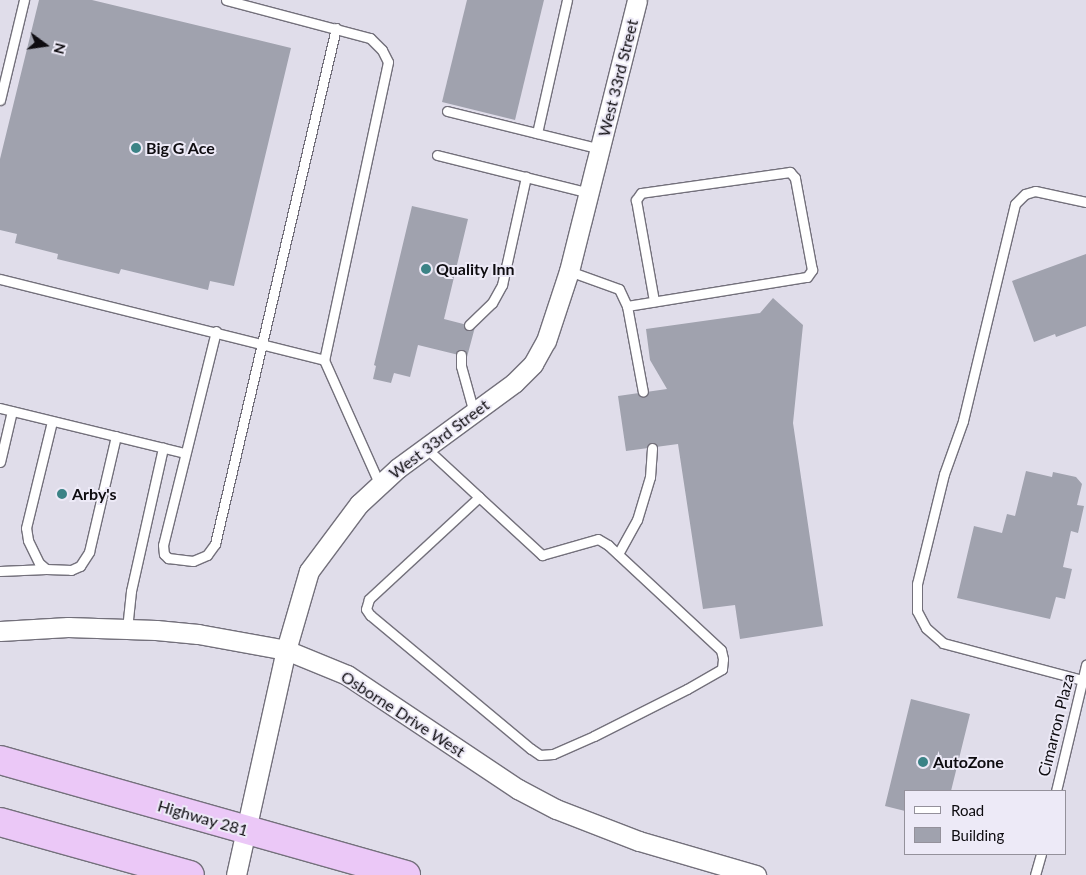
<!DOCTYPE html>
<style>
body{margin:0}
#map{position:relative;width:1086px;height:875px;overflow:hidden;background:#e0ddea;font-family:Lato,sans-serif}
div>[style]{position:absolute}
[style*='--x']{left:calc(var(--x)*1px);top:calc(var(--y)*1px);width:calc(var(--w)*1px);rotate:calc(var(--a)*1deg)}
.building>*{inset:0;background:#a0a2ae}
.roads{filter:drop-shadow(1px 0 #73707b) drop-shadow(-1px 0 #73707b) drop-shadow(0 1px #73707b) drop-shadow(0 -1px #73707b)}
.service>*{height:9px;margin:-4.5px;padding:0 4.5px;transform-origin:4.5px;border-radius:4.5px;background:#fff}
.minor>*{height:19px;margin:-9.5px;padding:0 9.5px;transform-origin:9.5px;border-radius:9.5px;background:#fff}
.trunk>*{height:28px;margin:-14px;padding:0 14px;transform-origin:14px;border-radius:14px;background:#ebc8f7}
.dots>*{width:14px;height:14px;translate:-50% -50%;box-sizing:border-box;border:2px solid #edeaf7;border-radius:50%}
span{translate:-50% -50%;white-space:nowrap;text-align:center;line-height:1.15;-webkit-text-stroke:4px #edeaf7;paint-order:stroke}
.street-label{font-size:16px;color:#0e0c10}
.poi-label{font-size:16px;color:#0e0c10;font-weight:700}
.left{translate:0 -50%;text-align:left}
.legend{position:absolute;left:904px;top:790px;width:162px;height:65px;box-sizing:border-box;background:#edeaf7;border:1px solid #94919b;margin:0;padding:6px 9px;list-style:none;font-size:15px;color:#0e0c10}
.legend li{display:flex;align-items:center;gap:10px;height:25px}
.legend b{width:25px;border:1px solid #94919b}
.north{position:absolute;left:20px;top:20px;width:50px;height:50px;-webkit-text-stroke:4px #edeaf7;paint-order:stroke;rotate:104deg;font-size:14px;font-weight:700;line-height:20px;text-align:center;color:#0e0c10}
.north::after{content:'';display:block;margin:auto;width:18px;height:22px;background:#0e0c10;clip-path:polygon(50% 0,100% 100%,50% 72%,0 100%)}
</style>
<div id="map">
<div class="building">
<div style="clip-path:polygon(39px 0,92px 0,291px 48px,234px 286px,210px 281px,208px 290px,121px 269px,119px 274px,57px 259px,58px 254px,15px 243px,17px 234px,0 230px,0 159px)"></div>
<div style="clip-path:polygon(467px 0,544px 0,515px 120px,442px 102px)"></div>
<div style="clip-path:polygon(412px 206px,468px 219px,444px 319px,475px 327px,467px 357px,418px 345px,410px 377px,394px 373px,391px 383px,373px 379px,376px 366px,374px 365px)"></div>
<div style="clip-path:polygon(1086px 254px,1086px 326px,1056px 337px,1055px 334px,1034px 342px,1012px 281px)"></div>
<div style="clip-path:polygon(773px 298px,803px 325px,793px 423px,823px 626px,740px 639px,735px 605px,703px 609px,678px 444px,626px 451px,618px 396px,667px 389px,650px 360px,646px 329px,760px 313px)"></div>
<div style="clip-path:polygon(1026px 471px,1052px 477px,1053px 472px,1076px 477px,1082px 484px,1077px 505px,1084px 506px,1078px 533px,1071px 531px,1063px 567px,1072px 569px,1065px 599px,1056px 597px,1050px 619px,957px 598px,974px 526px,1002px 533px,1007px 514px,1015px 516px)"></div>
<div style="clip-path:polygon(911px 699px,970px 714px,951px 791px,905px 791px,905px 811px,885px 806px)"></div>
</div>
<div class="roads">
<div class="service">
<div style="--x:226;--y:0;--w:149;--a:14.8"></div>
<div style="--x:370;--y:38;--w:17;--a:45"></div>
<div style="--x:382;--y:50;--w:13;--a:63"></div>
<div style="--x:388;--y:62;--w:305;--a:102.1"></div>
<div style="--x:324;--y:360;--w:137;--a:65.9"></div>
<div style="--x:0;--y:100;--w:103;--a:-76.5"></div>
<div style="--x:447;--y:111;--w:158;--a:13.9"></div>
<div style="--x:537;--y:133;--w:136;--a:-77.3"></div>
<div style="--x:437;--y:155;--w:157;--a:14"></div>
<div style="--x:1086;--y:202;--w:52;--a:-167.8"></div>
<div style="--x:1035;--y:191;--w:10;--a:163"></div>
<div style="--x:1025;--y:194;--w:14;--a:135"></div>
<div style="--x:1015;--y:204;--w:223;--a:103.5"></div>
<div style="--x:963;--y:421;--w:56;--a:109.7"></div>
<div style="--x:944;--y:474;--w:113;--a:103.8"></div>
<div style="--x:917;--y:584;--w:27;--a:90"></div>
<div style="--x:917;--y:611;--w:19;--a:62"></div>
<div style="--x:926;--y:628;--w:23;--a:41"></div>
<div style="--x:943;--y:643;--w:148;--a:14.9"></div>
<div style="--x:569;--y:271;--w:53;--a:19.8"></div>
<div style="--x:619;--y:289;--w:19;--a:65"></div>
<div style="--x:627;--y:306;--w:87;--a:79.5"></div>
<div style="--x:0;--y:279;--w:334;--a:14"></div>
<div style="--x:627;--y:306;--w:182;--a:-9.2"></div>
<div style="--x:807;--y:277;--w:9;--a:-54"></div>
<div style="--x:812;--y:270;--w:94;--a:-100.5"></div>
<div style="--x:795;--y:178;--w:8;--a:-130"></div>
<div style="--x:790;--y:172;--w:150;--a:172"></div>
<div style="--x:641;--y:193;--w:9;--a:126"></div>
<div style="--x:636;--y:200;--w:103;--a:79.9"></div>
<div style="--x:469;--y:325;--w:32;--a:-44"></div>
<div style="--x:492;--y:303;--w:21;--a:-61"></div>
<div style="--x:502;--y:285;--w:111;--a:-77.5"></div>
<div style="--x:216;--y:331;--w:220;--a:103.9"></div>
<div style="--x:163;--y:545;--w:9;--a:84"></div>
<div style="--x:164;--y:554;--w:6;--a:45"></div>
<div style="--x:168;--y:558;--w:25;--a:7"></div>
<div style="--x:193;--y:561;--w:15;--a:-23"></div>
<div style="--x:207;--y:555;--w:14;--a:-54"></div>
<div style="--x:215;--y:544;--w:530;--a:-76.8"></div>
<div style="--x:461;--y:355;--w:11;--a:90"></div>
<div style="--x:461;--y:366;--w:49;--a:74.5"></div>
<div style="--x:0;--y:408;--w:190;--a:13.7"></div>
<div style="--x:426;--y:448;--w:72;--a:42.8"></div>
<div style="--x:479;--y:497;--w:86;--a:42.6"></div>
<div style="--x:542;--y:555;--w:58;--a:-15.9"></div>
<div style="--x:598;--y:539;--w:12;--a:31"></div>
<div style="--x:608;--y:545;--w:154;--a:42.9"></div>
<div style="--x:721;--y:650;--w:9;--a:77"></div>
<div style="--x:723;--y:659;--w:10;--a:96"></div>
<div style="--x:722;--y:669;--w:40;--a:150.3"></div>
<div style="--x:687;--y:689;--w:104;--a:153.2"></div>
<div style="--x:594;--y:736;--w:45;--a:156.3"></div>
<div style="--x:553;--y:754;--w:13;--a:176"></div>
<div style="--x:540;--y:755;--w:11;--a:-146"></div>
<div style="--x:531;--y:749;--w:209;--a:-140.2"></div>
<div style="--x:370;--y:615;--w:7;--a:-124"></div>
<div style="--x:366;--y:609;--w:10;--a:-73"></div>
<div style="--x:369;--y:599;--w:150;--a:-42.8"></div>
<div style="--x:0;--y:462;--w:52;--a:-76.8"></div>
<div style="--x:618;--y:554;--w:39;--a:-61"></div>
<div style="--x:637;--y:520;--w:45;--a:-73.2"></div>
<div style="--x:650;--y:477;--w:29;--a:-86"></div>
<div style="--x:46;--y:569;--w:9;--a:-139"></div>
<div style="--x:39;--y:563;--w:25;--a:-116"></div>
<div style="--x:28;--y:540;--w:12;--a:-99"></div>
<div style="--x:26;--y:528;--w:110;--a:-76.3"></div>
<div style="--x:0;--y:571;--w:46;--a:-2.5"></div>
<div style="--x:46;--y:569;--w:25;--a:2"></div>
<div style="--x:71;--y:570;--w:10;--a:-24"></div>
<div style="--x:80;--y:566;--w:17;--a:-57"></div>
<div style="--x:89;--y:552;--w:119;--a:-76.9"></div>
<div style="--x:127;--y:629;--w:38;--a:-84"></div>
<div style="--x:131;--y:591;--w:147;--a:-77.4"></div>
<div style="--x:1056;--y:791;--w:130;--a:-76.6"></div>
<div style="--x:1035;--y:875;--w:22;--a:-74"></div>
</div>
<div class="minor">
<div style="--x:0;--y:631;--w:68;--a:-3.4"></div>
<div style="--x:68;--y:627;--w:88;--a:2"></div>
<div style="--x:156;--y:630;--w:42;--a:5.4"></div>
<div style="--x:198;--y:634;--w:89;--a:10.3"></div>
<div style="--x:286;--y:650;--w:66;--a:22.3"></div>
<div style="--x:347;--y:675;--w:206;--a:33.7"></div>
<div style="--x:518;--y:789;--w:43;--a:27.8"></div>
<div style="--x:556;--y:809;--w:89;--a:21.1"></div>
<div style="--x:639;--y:841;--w:122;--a:16.2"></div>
<div style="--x:236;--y:875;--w:230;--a:-77.5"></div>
<div style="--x:286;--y:650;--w:82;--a:-73.8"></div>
<div style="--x:309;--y:571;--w:84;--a:-53.3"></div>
<div style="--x:359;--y:504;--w:53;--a:-42.7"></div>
<div style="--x:398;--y:468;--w:144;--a:-36.2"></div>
<div style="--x:514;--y:383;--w:27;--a:-45"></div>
<div style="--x:533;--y:364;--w:26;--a:-61"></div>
<div style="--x:546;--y:341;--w:74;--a:-71.8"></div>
<div style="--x:569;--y:271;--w:279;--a:-75.9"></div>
</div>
<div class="trunk">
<div style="--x:0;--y:760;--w:422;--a:15.8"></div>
<div style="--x:0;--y:822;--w:197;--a:15.6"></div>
</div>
</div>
<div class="dots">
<div style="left:136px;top:148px;background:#3b8386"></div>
<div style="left:426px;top:269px;background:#3b8386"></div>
<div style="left:62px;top:494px;background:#3b8386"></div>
<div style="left:923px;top:762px;background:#3b8386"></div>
</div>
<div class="street-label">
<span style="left:618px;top:78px;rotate:-76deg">West 33rd Street</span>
<span style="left:439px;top:439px;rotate:-37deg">West 33rd Street</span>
<span style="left:403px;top:714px;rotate:33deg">Osborne Drive West</span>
<span style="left:1056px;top:725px;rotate:-76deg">Cimarron Plaza</span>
<span style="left:203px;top:818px;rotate:16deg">Highway 281</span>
</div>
<div class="poi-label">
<span class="left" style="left:146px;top:148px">Big G Ace</span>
<span class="left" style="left:436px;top:269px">Quality Inn</span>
<span class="left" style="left:72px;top:494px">Arby's</span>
<span class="left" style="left:933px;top:762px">AutoZone</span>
</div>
<ul class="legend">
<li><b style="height:6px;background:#fff"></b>Road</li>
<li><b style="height:14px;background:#a0a2ae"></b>Building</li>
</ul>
<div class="north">N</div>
</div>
